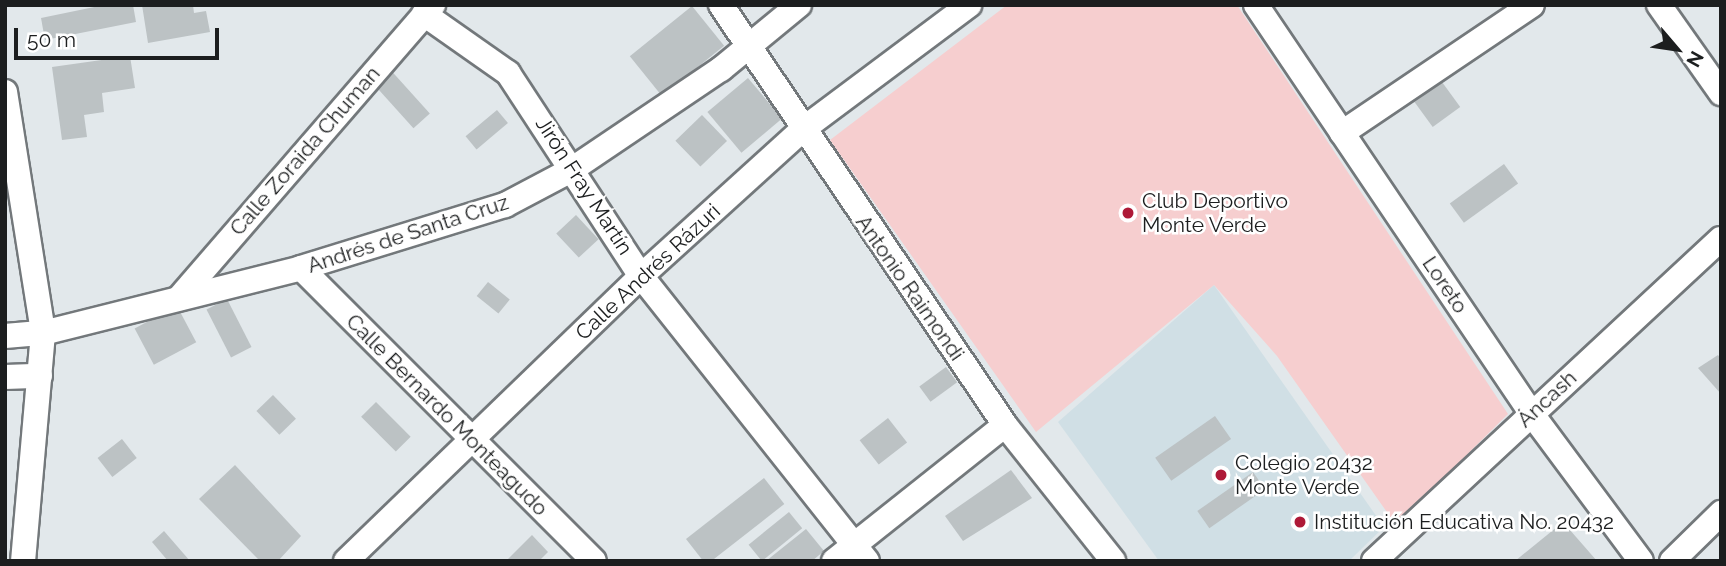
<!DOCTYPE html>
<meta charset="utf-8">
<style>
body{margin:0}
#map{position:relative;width:1726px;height:566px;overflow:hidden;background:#e2e8eb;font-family:Raleway,sans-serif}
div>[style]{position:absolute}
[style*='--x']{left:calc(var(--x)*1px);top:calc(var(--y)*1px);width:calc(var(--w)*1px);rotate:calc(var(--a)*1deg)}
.built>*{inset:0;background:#d0dfe5}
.green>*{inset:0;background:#f6cecf}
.building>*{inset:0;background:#bcc2c4;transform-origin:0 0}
.roads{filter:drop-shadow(2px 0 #73787b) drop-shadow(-2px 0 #73787b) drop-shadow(0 2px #73787b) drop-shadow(0 -2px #73787b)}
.street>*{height:24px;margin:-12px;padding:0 12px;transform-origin:12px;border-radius:12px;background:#fff}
.dots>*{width:19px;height:19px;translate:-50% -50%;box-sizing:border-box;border:4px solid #fff;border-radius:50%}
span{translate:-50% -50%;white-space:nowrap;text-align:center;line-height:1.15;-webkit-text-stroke:5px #fff;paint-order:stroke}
.street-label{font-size:21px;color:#1c1e1f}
.poi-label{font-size:21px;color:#1c1e1f}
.left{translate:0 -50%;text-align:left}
.frame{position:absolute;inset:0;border:7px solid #1c1e1f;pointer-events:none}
.north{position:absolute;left:1642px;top:14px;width:70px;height:70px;-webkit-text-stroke:5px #fff;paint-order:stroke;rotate:119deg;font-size:19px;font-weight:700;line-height:28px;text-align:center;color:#1c1e1f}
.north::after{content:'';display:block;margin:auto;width:24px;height:32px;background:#1c1e1f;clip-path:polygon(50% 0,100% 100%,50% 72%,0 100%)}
.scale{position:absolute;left:14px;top:28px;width:205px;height:32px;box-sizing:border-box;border:4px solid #1c1e1f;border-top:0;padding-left:9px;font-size:21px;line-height:24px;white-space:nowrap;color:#1c1e1f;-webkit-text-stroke:5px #fff;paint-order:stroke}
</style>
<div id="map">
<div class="built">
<div style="clip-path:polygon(1214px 285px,1384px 527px,1349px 561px,1159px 561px,1058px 422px)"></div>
</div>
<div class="green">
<div style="clip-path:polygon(1007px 5px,1237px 5px,1508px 414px,1396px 525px,1277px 356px,1214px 285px,1036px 432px,830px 140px)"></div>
</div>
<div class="building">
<div style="clip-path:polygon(104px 5px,133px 5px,136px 22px,45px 40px,41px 18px)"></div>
<div style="clip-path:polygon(142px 5px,193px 5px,194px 13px,206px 11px,210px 32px,148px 43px)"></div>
<div style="left:692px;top:6px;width:51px;height:80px;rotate:51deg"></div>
<div style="clip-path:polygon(130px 56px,135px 88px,102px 93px,104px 112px,84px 115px,87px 137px,62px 140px,52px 67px)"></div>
<div style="left:387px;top:66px;width:64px;height:22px;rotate:48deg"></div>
<div style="left:748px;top:78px;width:53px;height:53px;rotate:50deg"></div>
<div style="left:1442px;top:82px;width:31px;height:34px;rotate:54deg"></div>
<div style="left:497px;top:110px;width:17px;height:41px;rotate:50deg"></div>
<div style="left:702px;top:115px;width:36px;height:37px;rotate:46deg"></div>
<div style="left:1504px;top:164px;width:24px;height:67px;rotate:54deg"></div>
<div style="left:576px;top:215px;width:33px;height:27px;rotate:47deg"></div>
<div style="left:488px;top:282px;width:28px;height:18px;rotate:39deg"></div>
<div style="left:227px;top:299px;width:54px;height:23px;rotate:63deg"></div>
<div style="left:177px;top:306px;width:41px;height:48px;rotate:62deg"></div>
<div style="clip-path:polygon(1718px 355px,1721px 359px,1721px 394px,1698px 368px)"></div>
<div style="left:946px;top:367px;width:19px;height:33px;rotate:54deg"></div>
<div style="left:273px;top:395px;width:33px;height:23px;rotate:46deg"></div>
<div style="left:376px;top:402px;width:49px;height:21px;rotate:45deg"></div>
<div style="left:1215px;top:416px;width:28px;height:73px;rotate:55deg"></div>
<div style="left:888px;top:418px;width:31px;height:36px;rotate:52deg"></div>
<div style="left:122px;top:439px;width:24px;height:31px;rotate:52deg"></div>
<div style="clip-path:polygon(235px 465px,301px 536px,278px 561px,260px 561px,199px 499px)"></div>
<div style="clip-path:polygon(1011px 470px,1032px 498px,963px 541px,945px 516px)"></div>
<div style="left:1253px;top:472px;width:21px;height:68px;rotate:55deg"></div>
<div style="left:764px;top:478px;width:33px;height:99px;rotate:52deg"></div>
<div style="left:789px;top:512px;width:21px;height:52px;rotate:51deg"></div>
<div style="clip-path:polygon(1563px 522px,1597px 561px,1515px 561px)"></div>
<div style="clip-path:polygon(806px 529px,824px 551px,812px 561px,766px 561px)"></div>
<div style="clip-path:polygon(164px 531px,190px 561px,168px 561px,152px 542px)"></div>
<div style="clip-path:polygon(532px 535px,548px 552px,539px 561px,506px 561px)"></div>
</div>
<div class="roads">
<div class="street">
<div style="--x:721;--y:5;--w:507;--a:55.93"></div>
<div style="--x:1005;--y:425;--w:174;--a:51.5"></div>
<div style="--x:1256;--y:5;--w:492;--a:56"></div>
<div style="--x:1531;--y:413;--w:184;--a:53.4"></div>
<div style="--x:1659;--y:5;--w:108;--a:54.8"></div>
<div style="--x:424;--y:14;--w:103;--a:35.1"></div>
<div style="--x:508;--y:73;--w:243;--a:56.8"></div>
<div style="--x:641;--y:276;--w:364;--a:51.6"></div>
<div style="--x:5;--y:92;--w:244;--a:81"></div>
<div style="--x:43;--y:333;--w:229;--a:95"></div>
<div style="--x:1342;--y:133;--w:229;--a:-34"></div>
<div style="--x:301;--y:268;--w:414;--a:45"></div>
<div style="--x:179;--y:298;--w:388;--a:-49.1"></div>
<div style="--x:5;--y:336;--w:38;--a:-5"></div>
<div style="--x:43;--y:333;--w:266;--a:-14.1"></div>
<div style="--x:301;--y:268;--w:214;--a:-17.2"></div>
<div style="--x:505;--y:205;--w:75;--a:-27.9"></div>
<div style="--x:571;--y:170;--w:181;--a:-34"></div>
<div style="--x:721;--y:69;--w:101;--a:-39.4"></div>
<div style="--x:5;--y:377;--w:35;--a:-2"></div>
<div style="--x:346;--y:561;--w:410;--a:-44"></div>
<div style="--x:641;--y:276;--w:217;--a:-42.2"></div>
<div style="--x:802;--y:130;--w:209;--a:-36.8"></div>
<div style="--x:834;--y:561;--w:218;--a:-38.5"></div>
<div style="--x:1374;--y:561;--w:473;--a:-42.9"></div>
<div style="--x:1672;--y:561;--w:69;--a:-44.4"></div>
</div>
</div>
<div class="dots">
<div style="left:1128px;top:213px;background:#ae1937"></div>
<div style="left:1221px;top:475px;background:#ae1937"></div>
<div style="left:1300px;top:522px;background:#ae1937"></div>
</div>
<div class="street-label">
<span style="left:305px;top:151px;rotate:-49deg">Calle Zoraida Chuman</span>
<span style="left:584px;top:186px;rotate:57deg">Jirón Fray Martín</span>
<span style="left:408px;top:234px;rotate:-18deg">Andrés de Santa Cruz</span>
<span style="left:648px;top:272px;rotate:-43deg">Calle Andrés Rázuri</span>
<span style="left:1445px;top:285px;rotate:56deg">Loreto</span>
<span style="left:910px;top:288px;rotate:55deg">Antonio Raimondi</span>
<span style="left:1547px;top:399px;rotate:-43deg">Áncash</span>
<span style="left:447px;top:415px;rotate:45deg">Calle Bernardo Monteagudo</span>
</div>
<div class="poi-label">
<span class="left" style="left:1142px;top:213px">Club Deportivo<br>Monte Verde</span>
<span class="left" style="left:1235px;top:475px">Colegio 20432<br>Monte Verde</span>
<span class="left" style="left:1314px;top:522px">Institución Educativa No. 20432</span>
</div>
<div class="frame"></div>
<div class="north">N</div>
<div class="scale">50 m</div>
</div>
